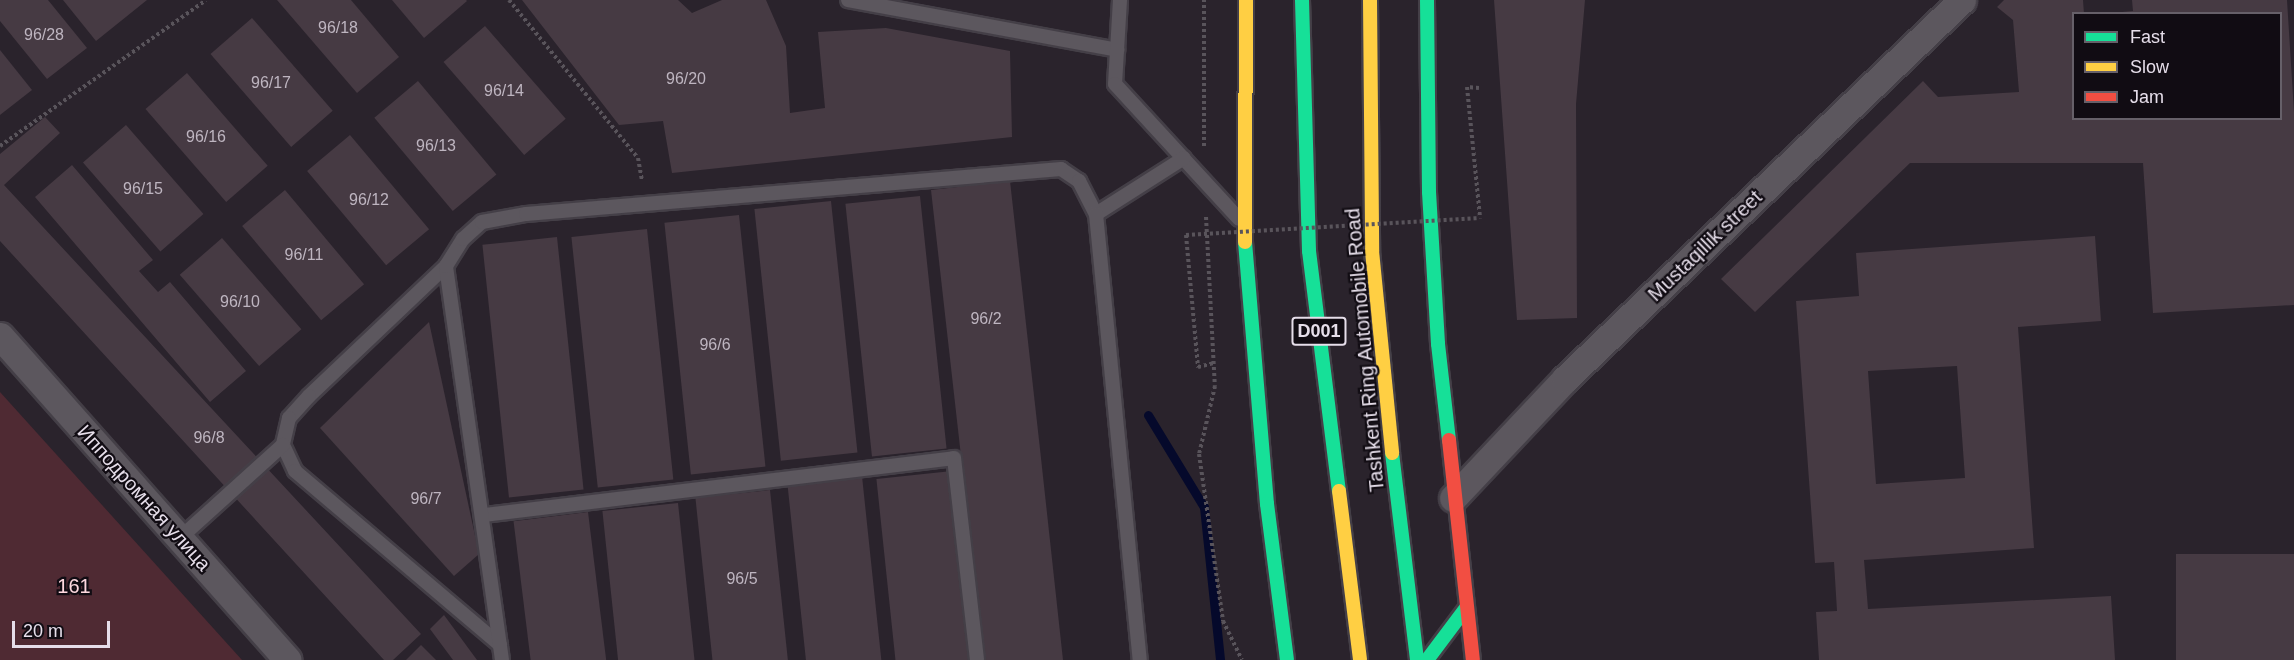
<!DOCTYPE html>
<meta charset="utf-8">
<style>
body{margin:0}
#map{position:relative;width:2294px;height:660px;overflow:hidden;background:#2a232c;font-family:Arial,sans-serif}
div>[style]{position:absolute}
[style*='--x']{left:calc(var(--x)*1px);top:calc(var(--y)*1px);width:calc(var(--w)*1px);rotate:calc(var(--a)*1deg)}
.green>*{inset:0;background:#4f2a33}
.stream>*{height:9px;margin:-4.5px;padding:0 4.5px;transform-origin:4.5px;border-radius:4.5px;background:#05092b}
.building>*{inset:0;background:#463a43;transform-origin:0 0}
.path>*{height:4px;margin-top:-2px;transform-origin:0;background:repeating-linear-gradient(90deg,#59545b 0 3px,transparent 0 6px)}
.roads{filter:drop-shadow(2px 0 #443f47) drop-shadow(-2px 0 #443f47) drop-shadow(0 2px #443f47) drop-shadow(0 -2px #443f47)}
.lane>*{height:14px;margin:-7px;padding:0 7px;transform-origin:7px;border-radius:7px;background:#5c575e}
.street>*{height:27px;margin:-13.5px;padding:0 13.5px;transform-origin:13.5px;border-radius:13.5px;background:#5c575e}
.fast>*{height:14px;margin:-7px;padding:0 7px;transform-origin:7px;border-radius:7px;background:#16e098}
.slow>*{height:14px;margin:-7px;padding:0 7px;transform-origin:7px;border-radius:7px;background:#ffcf43}
.jam>*{height:14px;margin:-7px;padding:0 7px;transform-origin:7px;border-radius:7px;background:#f24e42}
.path-bridge>*{height:4px;margin-top:-2px;transform-origin:0;background:repeating-linear-gradient(90deg,#59545b 0 3px,transparent 0 6px)}
span{translate:-50% -50%;white-space:nowrap;text-align:center;line-height:1.15;-webkit-text-stroke:4.5px #110c13;paint-order:stroke}
.number-label{font-size:16px;color:#beb5c0}
.number-label span{-webkit-text-stroke-width:0}
.shield-label span{padding:2px 4px;background:#110c13;border:2px solid;border-radius:4px;-webkit-text-stroke-width:0}
.shield-label{font-size:18px;color:#e6deea;font-weight:700}
.street-label{font-size:20px;color:#e6deea}
.park-label{font-size:20px;color:#fed8df}
.legend{position:absolute;left:2072px;top:12px;width:210px;height:108px;box-sizing:border-box;background:#110c13;border:2px solid #666069;margin:0;padding:8px 10px;list-style:none;font-size:18px;color:#e6deea}
.legend li{display:flex;align-items:center;gap:12px;height:30px}
.legend b{width:30px;border:2px solid #666069}
.scale{position:absolute;left:12px;top:621px;width:98px;height:27px;box-sizing:border-box;border:3px solid #e6deea;border-top:0;padding-left:8px;font-size:18px;line-height:21px;white-space:nowrap;color:#e6deea;-webkit-text-stroke:4px #110c13;paint-order:stroke}
</style>
<div id="map">
<div class="green">
<div style="clip-path:polygon(0 392px,242px 660px,0 660px)"></div>
</div>
<div class="stream">
<div style="--x:1148;--y:415;--w:108;--a:58.7"></div>
<div style="--x:1204;--y:507;--w:154;--a:84"></div>
</div>
<div class="building">
<div style="clip-path:polygon(0 0,48px 0,87px 48px,47px 79px,0 21px)"></div>
<div style="clip-path:polygon(63px 0,147px 0,96px 41px)"></div>
<div style="clip-path:polygon(277px 0,351px 0,399px 57px,357px 93px)"></div>
<div style="clip-path:polygon(392px 0,466px 0,467px 1px,424px 38px)"></div>
<div style="clip-path:polygon(522px 0,678px 0,692px 13px,722px 0,766px 0,786px 46px,790px 113px,825px 108px,818px 32px,886px 28px,1010px 51px,1012px 137px,672px 173px,663px 121px,619px 125px)"></div>
<div style="clip-path:polygon(1494px 0,1585px 0,1576px 104px,1577px 318px,1517px 320px)"></div>
<div style="clip-path:polygon(2004px 0,2083px 0,2084px 14px,2074px 14px,2074px 118px,2280px 118px,2280px 14px,2122px 12px,2133px 11px,2132px 0,2287px 0,2294px 112px,2294px 305px,2153px 313px,2143px 163px,1910px 163px,1755px 312px,1721px 279px,1923px 81px,1938px 97px,2019px 92px,2013px 20px,1997px 7px)"></div>
<div style="left:252px;top:18px;width:123px;height:55px;rotate:49deg"></div>
<div style="left:485px;top:26px;width:123px;height:55px;rotate:49deg"></div>
<div style="clip-path:polygon(0 50px,32px 90px,0 115px)"></div>
<div style="left:187px;top:73px;width:123px;height:55px;rotate:49deg"></div>
<div style="left:418px;top:81px;width:122px;height:57px;rotate:50deg"></div>
<div style="clip-path:polygon(45px 117px,60px 133px,4px 185px,421px 634px,393px 660px,384px 660px,0 241px,0 154px)"></div>
<div style="left:126px;top:125px;width:118px;height:57px;rotate:49deg"></div>
<div style="left:350px;top:135px;width:123px;height:56px;rotate:50deg"></div>
<div style="clip-path:polygon(72px 165px,153px 260px,139px 271px,158px 292px,170px 282px,246px 371px,210px 402px,35px 197px)"></div>
<div style="clip-path:polygon(1010px 181px,1040px 449px,1063px 660px,984px 660px,931px 190px)"></div>
<div style="left:285px;top:190px;width:123px;height:56px;rotate:50deg"></div>
<div style="left:920px;top:196px;width:254px;height:75px;rotate:84deg"></div>
<div style="left:831px;top:201px;width:253px;height:77px;rotate:84deg"></div>
<div style="left:739px;top:215px;width:253px;height:75px;rotate:84deg"></div>
<div style="left:647px;top:229px;width:252px;height:76px;rotate:84deg"></div>
<div style="clip-path:polygon(evenodd,2095px 236px,2101px 321px,2018px 327px,2034px 548px,1864px 560px,1868px 609px,2111px 596px,2115px 660px,1819px 660px,1816px 612px,1837px 611px,1834px 562px,1815px 563px,1796px 301px,1859px 296px,1856px 253px,2095px 236px,1957px 366px,1965px 478px,1876px 484px,1868px 371px,1957px 366px)"></div>
<div style="left:557px;top:237px;width:254px;height:75px;rotate:84deg"></div>
<div style="left:222px;top:238px;width:121px;height:56px;rotate:49deg"></div>
<div style="clip-path:polygon(429px 322px,479px 554px,454px 576px,320px 428px)"></div>
<div style="left:952px;top:471px;width:190px;height:76px;rotate:84deg"></div>
<div style="left:862px;top:476px;width:185px;height:75px;rotate:84deg"></div>
<div style="left:770px;top:490px;width:171px;height:75px;rotate:84deg"></div>
<div style="left:678px;top:503px;width:158px;height:76px;rotate:84deg"></div>
<div style="left:588px;top:512px;width:149px;height:75px;rotate:83deg"></div>
<div style="left:2294px;top:554px;width:106px;height:118px;rotate:90deg"></div>
<div style="clip-path:polygon(444px 615px,477px 660px,453px 660px,430px 629px)"></div>
<div style="clip-path:polygon(421px 645px,436px 660px,406px 660px)"></div>
</div>
<div class="path">
<div style="--x:509;--y:0;--w:204;--a:50.8"></div>
<div style="--x:638;--y:158;--w:23;--a:80"></div>
<div style="--x:1479;--y:88;--w:12;--a:-175"></div>
<div style="--x:1467;--y:87;--w:132;--a:84.3"></div>
<div style="--x:0;--y:146;--w:252;--a:-35.3"></div>
<div style="--x:1204;--y:146;--w:146;--a:-90"></div>
<div style="--x:1206;--y:217;--w:169;--a:87"></div>
<div style="--x:1215;--y:386;--w:70;--a:103.2"></div>
<div style="--x:1199;--y:454;--w:169;--a:81.8"></div>
<div style="--x:1223;--y:621;--w:43;--a:64"></div>
<div style="--x:1186;--y:235;--w:133;--a:84.8"></div>
<div style="--x:1198;--y:367;--w:16;--a:-14"></div>
</div>
<div class="roads">
<div class="lane">
<div style="--x:848;--y:0;--w:274;--a:10.5"></div>
<div style="--x:1120;--y:0;--w:84;--a:93.4"></div>
<div style="--x:1115;--y:84;--w:183;--a:47.4"></div>
<div style="--x:1096;--y:214;--w:104;--a:-32.5"></div>
<div style="--x:446;--y:266;--w:189;--a:136.5"></div>
<div style="--x:309;--y:396;--w:30;--a:132"></div>
<div style="--x:289;--y:418;--w:28;--a:103"></div>
<div style="--x:283;--y:445;--w:29;--a:65"></div>
<div style="--x:295;--y:471;--w:269;--a:40.3"></div>
<div style="--x:484;--y:515;--w:473;--a:-6.9"></div>
<div style="--x:954;--y:458;--w:203;--a:83.5"></div>
<div style="--x:180;--y:538;--w:139;--a:-42.1"></div>
<div style="--x:502;--y:660;--w:398;--a:-98.1"></div>
<div style="--x:446;--y:266;--w:32;--a:-58"></div>
<div style="--x:463;--y:239;--w:25;--a:-42"></div>
<div style="--x:482;--y:222;--w:45;--a:-10.3"></div>
<div style="--x:526;--y:214;--w:537;--a:-4.81"></div>
<div style="--x:1061;--y:169;--w:22;--a:34"></div>
<div style="--x:1079;--y:181;--w:37;--a:63"></div>
<div style="--x:1096;--y:214;--w:448;--a:84.4"></div>
</div>
<div class="street">
<div style="--x:0;--y:336;--w:433;--a:48.4"></div>
<div style="--x:1453;--y:498;--w:163;--a:-46.7"></div>
<div style="--x:1565;--y:379;--w:549;--a:-43.67"></div>
</div>
<div class="fast">
<div style="--x:1302;--y:0;--w:251;--a:88.4"></div>
<div style="--x:1309;--y:251;--w:242;--a:82.9"></div>
<div style="--x:1427;--y:0;--w:192;--a:89.4"></div>
<div style="--x:1429;--y:192;--w:152;--a:86.6"></div>
<div style="--x:1438;--y:344;--w:97;--a:83.5"></div>
<div style="--x:1245;--y:242;--w:263;--a:85.2"></div>
<div style="--x:1267;--y:504;--w:157;--a:82.7"></div>
<div style="--x:1392;--y:453;--w:209;--a:83.1"></div>
<div style="--x:1427;--y:660;--w:65;--a:-53.1"></div>
</div>
<div class="slow">
<div style="--x:1370;--y:0;--w:251;--a:89.5"></div>
<div style="--x:1372;--y:251;--w:203;--a:84.3"></div>
<div style="--x:1245;--y:242;--w:242;--a:-89.8"></div>
<div style="--x:1339;--y:491;--w:170;--a:82.9"></div>
</div>
<div class="jam">
<div style="--x:1449;--y:440;--w:221;--a:83.8"></div>
</div>
</div>
<div class="path-bridge">
<div style="--x:1186;--y:235;--w:294;--a:-3.3"></div>
</div>
<div class="number-label">
<span style="left:338px;top:28px">96/18</span>
<span style="left:44px;top:35px">96/28</span>
<span style="left:686px;top:79px">96/20</span>
<span style="left:271px;top:83px">96/17</span>
<span style="left:504px;top:91px">96/14</span>
<span style="left:206px;top:137px">96/16</span>
<span style="left:436px;top:146px">96/13</span>
<span style="left:143px;top:189px">96/15</span>
<span style="left:369px;top:200px">96/12</span>
<span style="left:304px;top:255px">96/11</span>
<span style="left:240px;top:302px">96/10</span>
<span style="left:986px;top:319px">96/2</span>
<span style="left:715px;top:345px">96/6</span>
<span style="left:209px;top:438px">96/8</span>
<span style="left:426px;top:499px">96/7</span>
<span style="left:742px;top:579px">96/5</span>
</div>
<div class="shield-label">
<span style="left:1319px;top:331px">D001</span>
</div>
<div class="street-label">
<span style="left:1705px;top:246px;rotate:-44deg">Mustaqillik street</span>
<span style="left:1365px;top:350px;rotate:-95deg">Tashkent Ring Automobile Road</span>
<span style="left:144px;top:498px;rotate:48deg">Ипподромная улица</span>
</div>
<div class="park-label">
<span style="left:74px;top:586px">161</span>
</div>
<ul class="legend">
<li><b style="height:8px;background:#16e098"></b>Fast</li>
<li><b style="height:8px;background:#ffcf43"></b>Slow</li>
<li><b style="height:8px;background:#f24e42"></b>Jam</li>
</ul>
<div class="scale">20 m</div>
</div>
